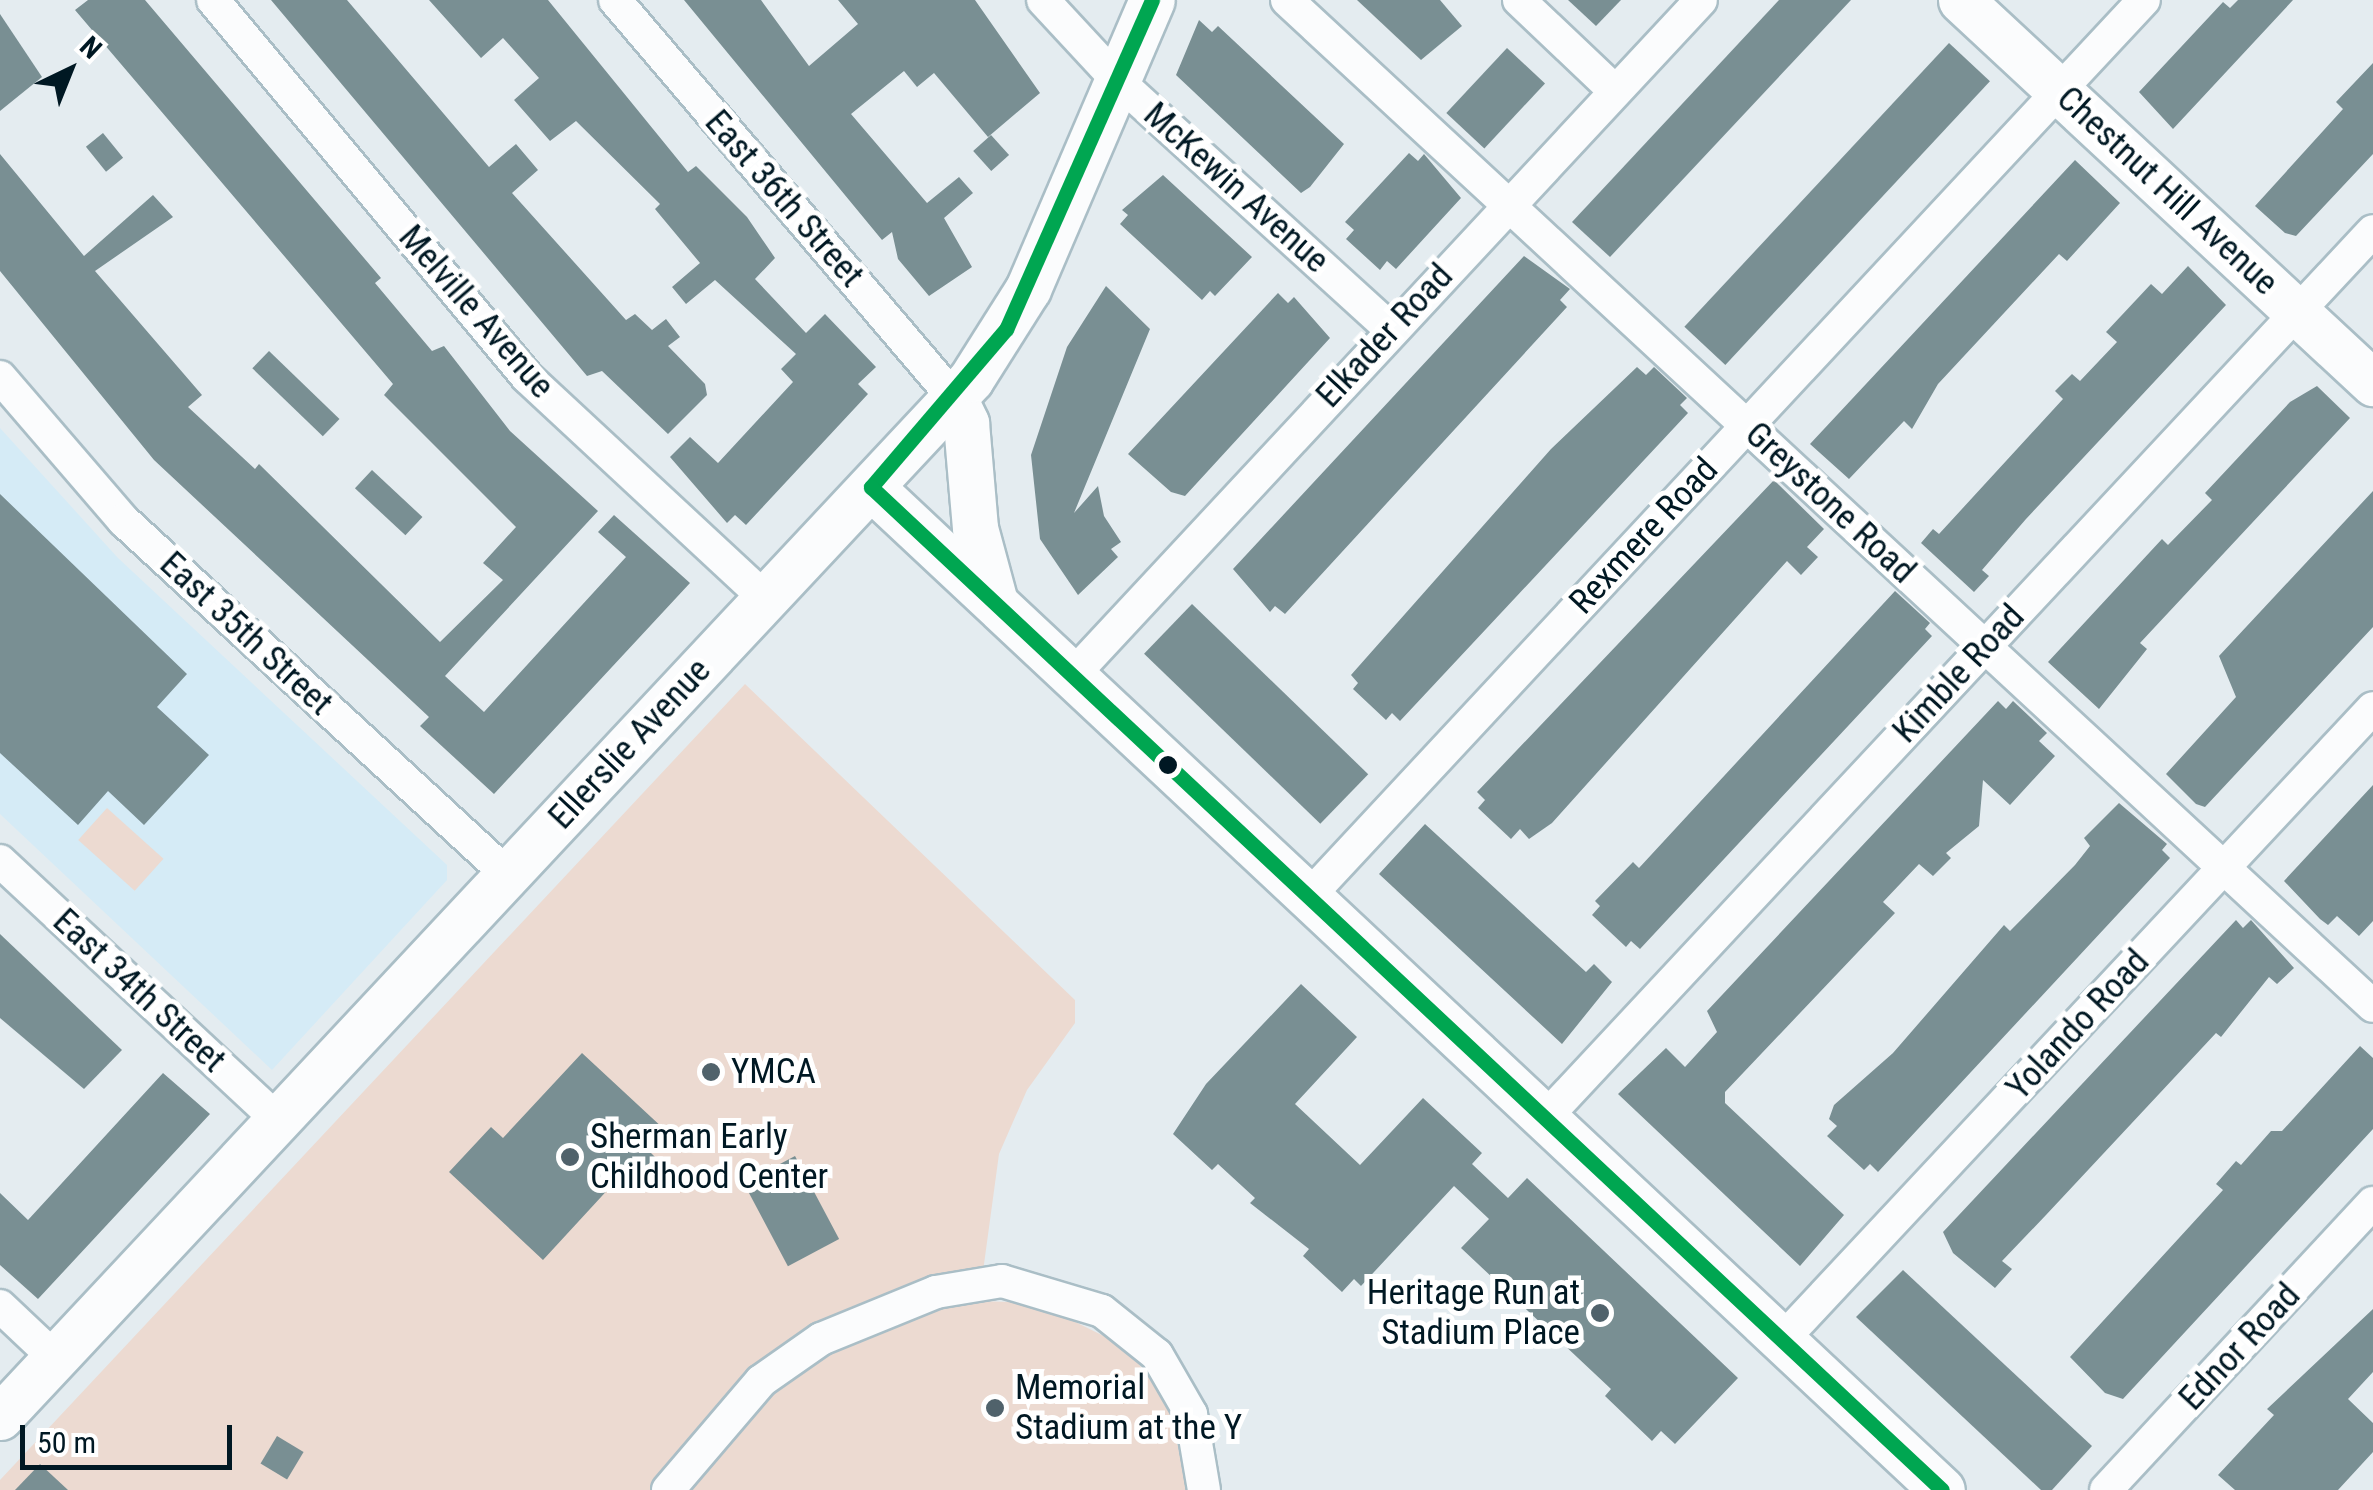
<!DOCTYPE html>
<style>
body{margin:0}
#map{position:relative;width:2373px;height:1490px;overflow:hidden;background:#e4ecf0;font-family:"Roboto Condensed",sans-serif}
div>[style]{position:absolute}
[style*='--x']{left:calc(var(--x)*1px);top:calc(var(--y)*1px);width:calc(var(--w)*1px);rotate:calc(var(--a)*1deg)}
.built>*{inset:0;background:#d5ebf6}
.green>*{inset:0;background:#ecdad1;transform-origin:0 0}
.building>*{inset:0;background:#798f93;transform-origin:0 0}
.roads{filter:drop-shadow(2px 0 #aabec6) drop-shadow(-2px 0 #aabec6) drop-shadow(0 2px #aabec6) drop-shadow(0 -2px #aabec6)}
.street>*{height:32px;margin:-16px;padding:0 16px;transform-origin:16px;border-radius:16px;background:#fbfcfd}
.secondary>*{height:45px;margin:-22.5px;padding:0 22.5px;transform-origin:22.5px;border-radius:22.5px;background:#fbfcfd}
.bus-1>*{height:15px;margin:-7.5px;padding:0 7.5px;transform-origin:7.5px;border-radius:7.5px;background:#00a651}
.dots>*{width:28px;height:28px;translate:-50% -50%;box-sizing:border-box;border:5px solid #fff;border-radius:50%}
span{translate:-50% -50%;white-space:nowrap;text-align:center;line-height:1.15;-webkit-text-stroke:10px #fff;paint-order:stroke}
.street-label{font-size:35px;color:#001823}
.poi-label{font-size:35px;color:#001823}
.left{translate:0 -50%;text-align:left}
.right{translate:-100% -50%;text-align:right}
.north{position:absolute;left:20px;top:20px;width:100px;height:100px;-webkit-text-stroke:8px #fff;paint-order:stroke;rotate:43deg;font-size:28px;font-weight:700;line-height:40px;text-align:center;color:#001823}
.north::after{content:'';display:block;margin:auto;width:35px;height:45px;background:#001823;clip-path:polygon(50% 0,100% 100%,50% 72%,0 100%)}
.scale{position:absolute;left:20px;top:1425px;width:212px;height:45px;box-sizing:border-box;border:5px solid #001823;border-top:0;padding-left:12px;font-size:30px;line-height:35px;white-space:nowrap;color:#001823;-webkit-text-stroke:8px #fff;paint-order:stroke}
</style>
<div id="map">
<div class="built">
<div style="clip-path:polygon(0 428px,118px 558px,447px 865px,447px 880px,272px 1070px,0 814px)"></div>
</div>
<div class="green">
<div style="clip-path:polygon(745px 684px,1075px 1000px,1075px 1023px,1027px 1090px,999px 1154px,979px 1301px,1037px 1303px,1126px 1347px,1168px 1403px,1188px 1490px,0 1490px,0 1480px)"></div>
<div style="left:107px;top:808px;width:76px;height:43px;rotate:42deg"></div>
</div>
<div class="building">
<div style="clip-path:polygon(88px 0,145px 0,381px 278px,375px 283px,432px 351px,444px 346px,510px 431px,598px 511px,445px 676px,484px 712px,626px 557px,598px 532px,614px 515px,690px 583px,494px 794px,420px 726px,429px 717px,154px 460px,0 271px,0 154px,84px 256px,153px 195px,173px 217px,95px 271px,202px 395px,188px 407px,255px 469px,259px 464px,440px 642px,503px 580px,483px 563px,516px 527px,384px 395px,393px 384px,75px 10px)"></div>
<div style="clip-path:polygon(271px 0,347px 0,489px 167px,516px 144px,538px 170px,512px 193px,626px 320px,635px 314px,652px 330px,666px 319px,680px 337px,668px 346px,705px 384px,707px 395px,668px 434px,602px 371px,587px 376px)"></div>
<div style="clip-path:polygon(429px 0,548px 0,688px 172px,696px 166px,747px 217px,775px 258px,755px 279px,806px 333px,825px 314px,876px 367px,858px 384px,868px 394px,746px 525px,735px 515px,727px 523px,670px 457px,690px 437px,718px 463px,793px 382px,781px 369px,796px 354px,715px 280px,686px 304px,672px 287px,700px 263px,655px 209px,660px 204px,576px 121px,550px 141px,514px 100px,539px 78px,503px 38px,481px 58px)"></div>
<div style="clip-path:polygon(684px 0,761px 0,809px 66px,858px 24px,838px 0,975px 0,1040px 93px,988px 137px,934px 73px,917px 87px,904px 71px,851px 114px,927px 203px,959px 177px,973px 193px,944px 218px,972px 267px,929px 296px,898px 259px,892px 232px,882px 240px)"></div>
<div style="clip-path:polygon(1357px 0,1440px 0,1462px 26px,1421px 60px)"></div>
<div style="clip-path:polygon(1568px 0,1621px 0,1596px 26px)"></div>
<div style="clip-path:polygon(1779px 0,1851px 0,1610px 257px,1572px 222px)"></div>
<div style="clip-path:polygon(2238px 0,2293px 0,2173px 129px,2139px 92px,2223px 2px,2230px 8px)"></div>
<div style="clip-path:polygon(0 14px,42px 77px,0 111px)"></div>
<div style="clip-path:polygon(1199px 20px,1212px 32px,1218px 26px,1344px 144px,1310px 187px,1301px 193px,1176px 75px)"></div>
<div style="left:1949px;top:43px;width:56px;height:388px;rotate:43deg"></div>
<div style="left:1507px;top:48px;width:52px;height:89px;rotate:43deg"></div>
<div style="clip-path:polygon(2373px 63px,2373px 154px,2296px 236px,2285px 233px,2255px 206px,2343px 109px,2336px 102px)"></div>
<div style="left:103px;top:133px;width:32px;height:22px;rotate:51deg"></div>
<div style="left:991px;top:135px;width:27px;height:24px;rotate:48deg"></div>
<div style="clip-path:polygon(1409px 153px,1418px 161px,1424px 154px,1461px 198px,1396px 269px,1387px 261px,1380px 270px,1346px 239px,1354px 230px,1345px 222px)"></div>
<div style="clip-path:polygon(2075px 160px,2120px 203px,2067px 261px,2059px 254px,1938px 384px,1912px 429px,1904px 421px,1849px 479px,1810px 444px)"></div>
<div style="clip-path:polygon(1163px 175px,1252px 257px,1215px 296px,1210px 291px,1202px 300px,1120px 224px,1128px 215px,1122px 210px)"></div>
<div style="clip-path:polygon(1524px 256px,1570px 289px,1560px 300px,1567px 307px,1285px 614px,1275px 606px,1270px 612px,1233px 569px)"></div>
<div style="clip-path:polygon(2188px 266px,2226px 305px,2026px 519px,1982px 570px,1989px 576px,1974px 592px,1921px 543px,1933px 529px,1939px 534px,2063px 399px,2055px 391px,2072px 374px,2080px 381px,2117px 342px,2106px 332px,2151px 284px,2162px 294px)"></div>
<div style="clip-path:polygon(1106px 286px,1150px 329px,1074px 513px,1098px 486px,1104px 516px,1121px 542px,1111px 549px,1118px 557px,1078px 595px,1040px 539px,1031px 455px,1067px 347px)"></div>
<div style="clip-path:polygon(1278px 293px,1288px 303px,1294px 297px,1330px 338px,1185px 496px,1171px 492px,1128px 454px)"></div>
<div style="left:269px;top:351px;width:98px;height:24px;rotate:44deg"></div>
<div style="clip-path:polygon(1637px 367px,1646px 375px,1654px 367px,1687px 398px,1680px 405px,1688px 413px,1400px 721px,1392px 713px,1386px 720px,1353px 689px,1358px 683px,1351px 675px,1551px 449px)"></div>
<div style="clip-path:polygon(2317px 386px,2350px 418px,2140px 643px,2147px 649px,2099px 709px,2048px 662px,2162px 539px,2168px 545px,2212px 500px,2205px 493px,2290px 402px)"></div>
<div style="left:372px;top:470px;width:69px;height:25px;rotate:43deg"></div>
<div style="clip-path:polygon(1774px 480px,1824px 529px,1807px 547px,1818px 557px,1801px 575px,1787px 561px,1552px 823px,1529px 839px,1520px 829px,1511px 839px,1478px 808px,1485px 800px,1477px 792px)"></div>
<div style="clip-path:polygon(2373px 491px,2373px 627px,2205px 807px,2196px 804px,2166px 774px,2236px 697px,2219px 656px)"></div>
<div style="clip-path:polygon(0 494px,187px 674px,157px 707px,209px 755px,144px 825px,108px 791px,78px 825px,0 753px)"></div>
<div style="clip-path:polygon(1895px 591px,1930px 623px,1925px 629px,1932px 636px,1640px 949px,1631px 941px,1626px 947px,1592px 915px,1600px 906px,1595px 901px,1633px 862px,1639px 868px)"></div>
<div style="left:1192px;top:604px;width:245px;height:69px;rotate:44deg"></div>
<div style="clip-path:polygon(1998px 701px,2006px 709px,2013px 701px,2047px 733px,2039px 741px,2055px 756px,2010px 805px,1983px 780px,1979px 826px,1946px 853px,1951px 858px,1933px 876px,1919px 864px,1883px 902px,1895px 913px,1725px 1092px,1725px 1103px,1844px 1215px,1800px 1266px,1618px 1094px,1666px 1048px,1685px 1067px,1717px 1032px,1707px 1011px)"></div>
<div style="clip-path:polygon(2373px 785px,2373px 921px,2359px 936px,2337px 916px,2328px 925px,2320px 919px,2284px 881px)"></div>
<div style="clip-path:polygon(2119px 803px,2167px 844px,2162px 850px,2170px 858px,1878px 1172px,1870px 1164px,1864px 1170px,1827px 1136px,1837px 1126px,1829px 1119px,1834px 1105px,1893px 1053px,2004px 925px,2010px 931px,2075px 865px,2090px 846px,2084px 838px)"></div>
<div style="clip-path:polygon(1425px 824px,1586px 972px,1594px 964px,1612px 982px,1562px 1044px,1379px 874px)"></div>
<div style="clip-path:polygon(2236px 920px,2243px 928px,2251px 920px,2294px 968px,2277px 984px,2269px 977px,2221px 1037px,2216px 1033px,2046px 1215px,2002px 1261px,2012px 1269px,1995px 1288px,1953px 1253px,1943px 1232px)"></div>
<div style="clip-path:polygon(0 934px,122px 1050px,84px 1089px,0 1018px)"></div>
<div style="clip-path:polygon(1301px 984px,1357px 1037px,1295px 1104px,1360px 1165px,1423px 1098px,1482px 1153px,1472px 1164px,1508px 1198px,1527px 1178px,1738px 1378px,1675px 1444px,1661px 1431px,1652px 1441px,1605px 1396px,1611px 1389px,1461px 1248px,1489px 1219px,1454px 1186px,1361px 1286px,1354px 1279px,1342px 1292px,1303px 1256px,1309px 1249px,1250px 1203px,1255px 1198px,1218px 1164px,1212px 1170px,1173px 1134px,1206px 1084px)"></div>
<div style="clip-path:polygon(2360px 1046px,2373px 1058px,2373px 1129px,2123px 1399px,2105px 1393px,2070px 1357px,2223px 1190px,2216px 1184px,2236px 1161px,2241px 1165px,2271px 1131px,2282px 1131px)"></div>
<div style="clip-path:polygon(582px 1053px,665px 1130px,647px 1149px,655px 1157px,622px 1193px,613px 1184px,543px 1260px,449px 1172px,491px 1127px,503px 1138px)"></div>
<div style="clip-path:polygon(163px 1073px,210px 1114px,38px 1299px,0 1265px,0 1193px,28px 1220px)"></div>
<div style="left:795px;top:1156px;width:94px;height:58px;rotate:62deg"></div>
<div style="clip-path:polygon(1903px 1270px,2092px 1446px,2052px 1490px,2041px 1490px,1856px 1317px)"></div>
<div style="clip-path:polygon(2373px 1309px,2373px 1372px,2348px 1399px,2373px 1423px,2373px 1452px,2338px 1490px,2235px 1490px,2218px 1475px,2274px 1415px,2267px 1409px)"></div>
<div style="left:277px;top:1436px;width:31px;height:32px;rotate:31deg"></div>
<div style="clip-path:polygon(40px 1464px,68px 1490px,15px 1490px)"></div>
</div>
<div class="roads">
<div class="street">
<div style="--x:213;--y:0;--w:491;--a:50.2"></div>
<div style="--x:527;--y:377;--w:326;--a:42.9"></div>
<div style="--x:615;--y:0;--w:523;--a:49.58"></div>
<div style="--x:1043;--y:0;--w:110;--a:47.2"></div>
<div style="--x:1118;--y:81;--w:369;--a:42.3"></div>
<div style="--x:1287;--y:0;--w:1480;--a:42.81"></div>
<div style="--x:1519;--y:0;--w:132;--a:43.5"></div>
<div style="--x:0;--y:377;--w:189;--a:49.3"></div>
<div style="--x:123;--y:520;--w:524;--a:42.68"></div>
<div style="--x:1072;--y:676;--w:923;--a:-47.06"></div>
<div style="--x:0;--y:861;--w:380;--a:43"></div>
<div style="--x:1308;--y:897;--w:1226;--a:-47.02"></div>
<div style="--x:1545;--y:1118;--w:1213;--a:-46.97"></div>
<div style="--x:0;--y:1306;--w:76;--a:43.4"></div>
<div style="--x:1782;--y:1340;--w:865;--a:-46.92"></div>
<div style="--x:668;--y:1490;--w:143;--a:-49.5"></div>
<div style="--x:761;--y:1381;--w:73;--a:-35"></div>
<div style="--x:821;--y:1339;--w:124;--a:-22.2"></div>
<div style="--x:936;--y:1292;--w:67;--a:-9.5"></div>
<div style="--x:1002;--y:1281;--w:104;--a:16.7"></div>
<div style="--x:1102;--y:1311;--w:70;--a:38.7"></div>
<div style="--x:1157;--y:1355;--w:68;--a:60"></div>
<div style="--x:1191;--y:1414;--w:77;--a:80.3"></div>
<div style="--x:2106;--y:1490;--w:392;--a:-47.1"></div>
</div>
<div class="secondary">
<div style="--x:1961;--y:0;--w:563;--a:42.91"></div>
<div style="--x:954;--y:398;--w:28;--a:64"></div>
<div style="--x:966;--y:423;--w:105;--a:85.1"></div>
<div style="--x:975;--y:528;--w:77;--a:74.9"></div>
<div style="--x:871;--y:487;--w:1467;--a:43.12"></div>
<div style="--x:0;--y:1417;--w:1421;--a:-46.91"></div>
<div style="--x:971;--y:379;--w:107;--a:-57.7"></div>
<div style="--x:1028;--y:289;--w:314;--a:-66.8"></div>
</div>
</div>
<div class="bus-1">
<div style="--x:1152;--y:0;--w:360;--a:113.9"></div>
<div style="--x:1006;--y:329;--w:208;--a:130.5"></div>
<div style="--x:871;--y:487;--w:1467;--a:43.12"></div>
</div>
<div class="dots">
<div style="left:1168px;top:765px;background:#001823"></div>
<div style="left:711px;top:1072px;background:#50626b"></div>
<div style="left:570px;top:1157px;background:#50626b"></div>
<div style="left:1600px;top:1313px;background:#50626b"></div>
<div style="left:995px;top:1408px;background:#50626b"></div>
</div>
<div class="street-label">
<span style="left:1236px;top:188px;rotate:42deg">McKewin Avenue</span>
<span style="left:2167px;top:191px;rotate:43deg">Chestnut Hill Avenue</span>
<span style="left:784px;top:199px;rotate:49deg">East 36th Street</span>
<span style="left:476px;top:312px;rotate:49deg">Melville Avenue</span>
<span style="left:1385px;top:336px;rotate:-47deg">Elkader Road</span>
<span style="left:1830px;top:503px;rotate:43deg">Greystone Road</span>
<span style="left:1644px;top:536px;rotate:-47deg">Rexmere Road</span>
<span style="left:246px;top:634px;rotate:43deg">East 35th Street</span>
<span style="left:1959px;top:674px;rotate:-47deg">Kimble Road</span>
<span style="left:630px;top:744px;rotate:-47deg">Ellerslie Avenue</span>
<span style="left:139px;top:991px;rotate:43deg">East 34th Street</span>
<span style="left:2078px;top:1025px;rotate:-47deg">Yolando Road</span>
<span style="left:2240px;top:1347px;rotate:-47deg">Ednor Road</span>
</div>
<div class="poi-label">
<span class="left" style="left:731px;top:1072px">YMCA</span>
<span class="left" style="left:590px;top:1157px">Sherman Early<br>Childhood Center</span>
<span class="right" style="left:1580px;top:1313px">Heritage Run at<br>Stadium Place</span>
<span class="left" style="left:1015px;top:1408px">Memorial<br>Stadium at the Y</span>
</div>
<div class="north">N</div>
<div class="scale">50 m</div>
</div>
